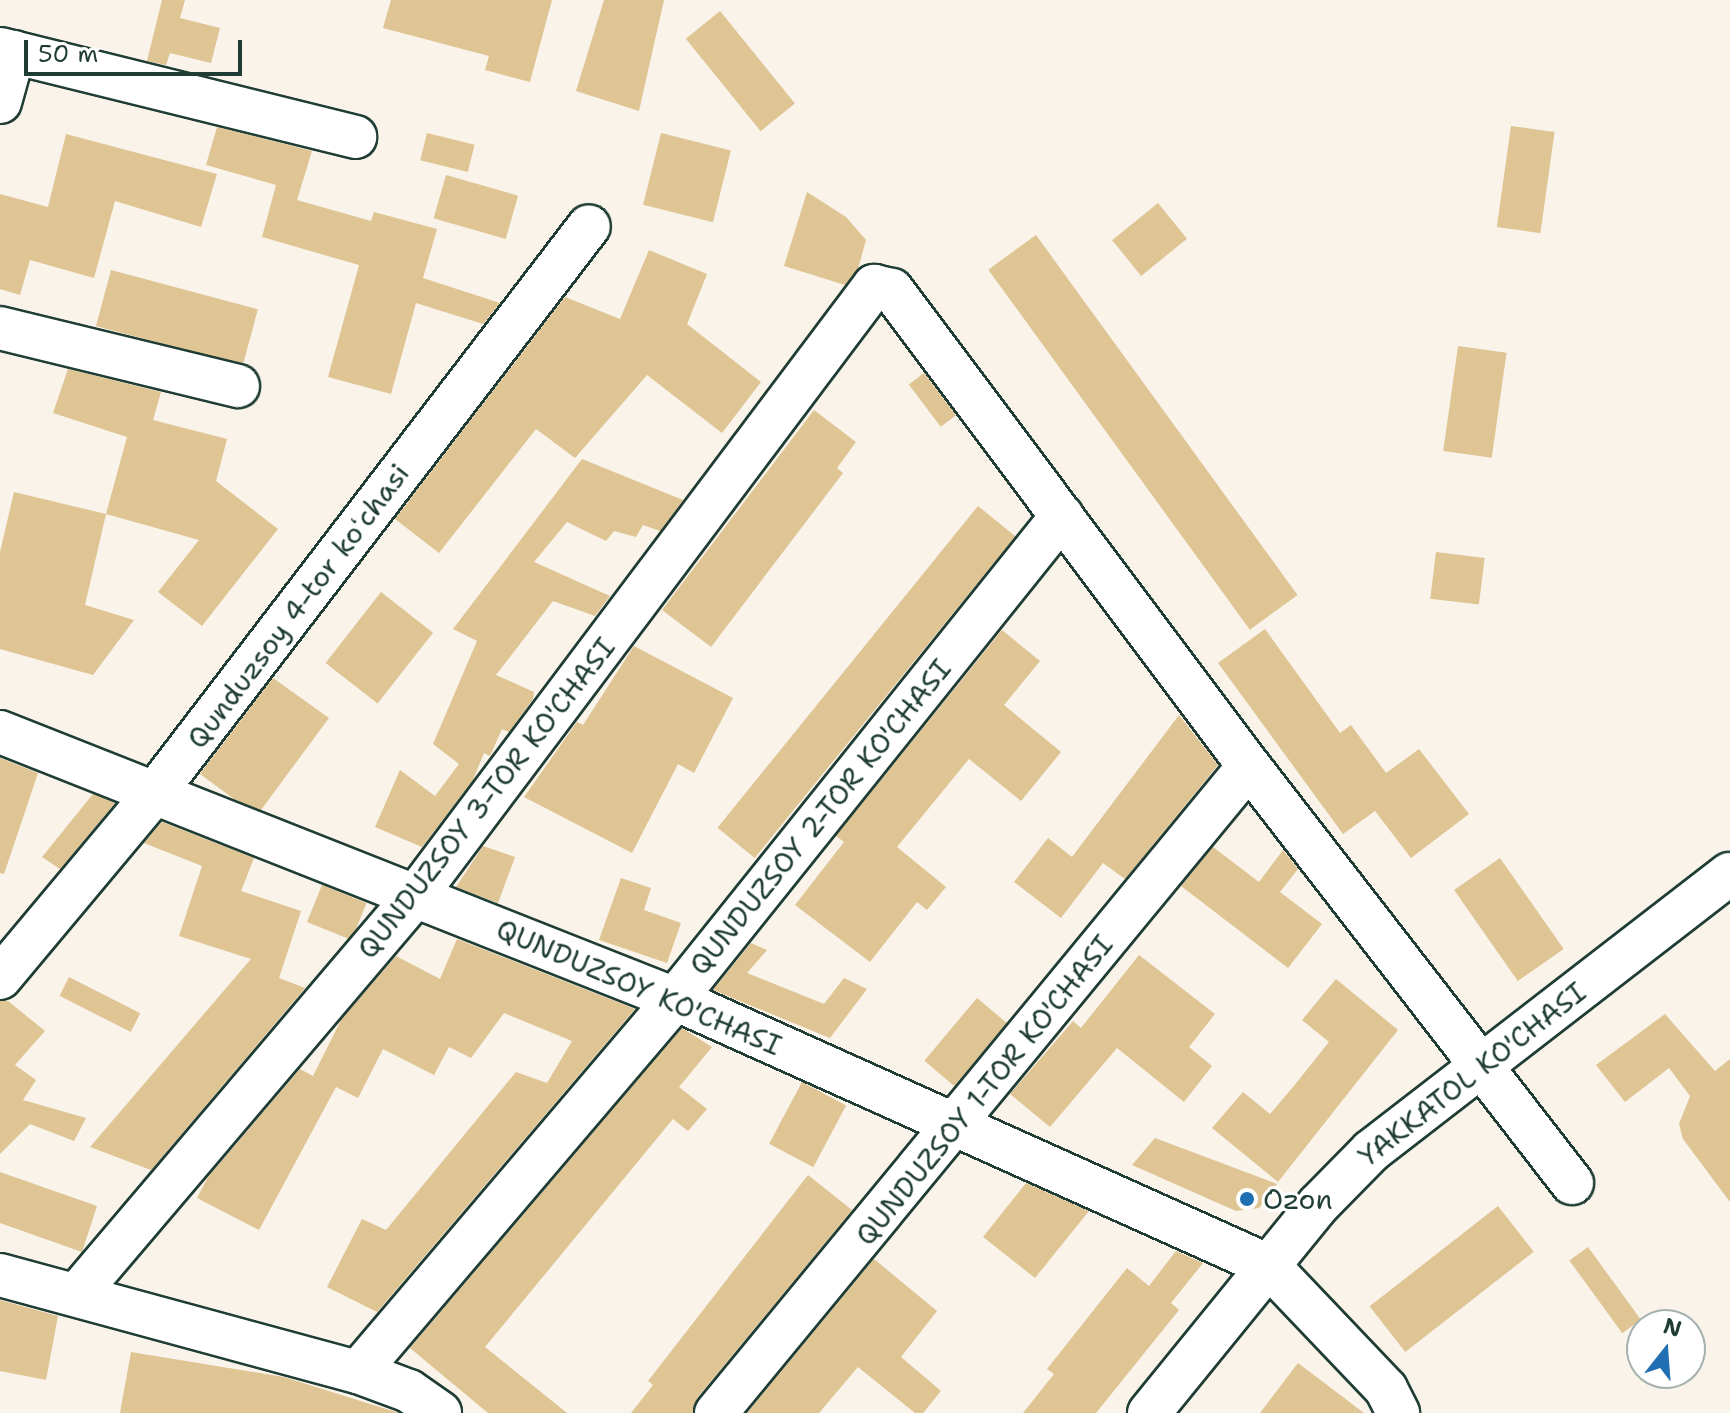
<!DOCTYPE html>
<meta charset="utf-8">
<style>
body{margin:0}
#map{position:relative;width:1730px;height:1413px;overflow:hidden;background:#f9f3ea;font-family:"Shantell Sans",sans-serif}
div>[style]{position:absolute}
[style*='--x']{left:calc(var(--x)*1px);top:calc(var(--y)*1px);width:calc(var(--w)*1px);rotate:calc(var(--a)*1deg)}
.building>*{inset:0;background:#dfc494;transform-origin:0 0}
.roads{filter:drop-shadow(2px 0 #1f3d34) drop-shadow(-2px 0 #1f3d34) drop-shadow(0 2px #1f3d34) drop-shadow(0 -2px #1f3d34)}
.minor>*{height:42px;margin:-21px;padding:0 21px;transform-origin:21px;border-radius:21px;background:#fff}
.dots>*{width:22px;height:22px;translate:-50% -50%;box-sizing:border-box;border:4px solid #fff;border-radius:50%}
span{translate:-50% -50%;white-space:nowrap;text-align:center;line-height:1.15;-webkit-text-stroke:6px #fff;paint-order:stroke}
.street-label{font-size:28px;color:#1f3d34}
.poi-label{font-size:28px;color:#1f3d34}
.left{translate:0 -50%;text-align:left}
.north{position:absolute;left:1626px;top:1309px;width:80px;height:80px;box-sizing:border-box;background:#fff;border:2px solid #a5b1ae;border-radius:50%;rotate:17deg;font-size:22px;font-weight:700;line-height:32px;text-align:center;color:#1f3d34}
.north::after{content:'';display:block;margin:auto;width:28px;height:36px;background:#1f6fb2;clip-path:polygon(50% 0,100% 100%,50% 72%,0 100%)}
.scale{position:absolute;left:24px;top:40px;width:218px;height:36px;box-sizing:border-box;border:4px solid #1f3d34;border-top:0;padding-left:10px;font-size:24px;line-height:28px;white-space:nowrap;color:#1f3d34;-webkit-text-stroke:6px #fff;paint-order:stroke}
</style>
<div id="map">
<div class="building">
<div style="clip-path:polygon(162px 0,185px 0,180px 18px,220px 28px,211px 63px,170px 53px,166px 65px,147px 61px)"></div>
<div style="clip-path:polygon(391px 0,552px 0,530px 82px,485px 70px,489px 56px,383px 28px)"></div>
<div style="clip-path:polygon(604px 0,664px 0,639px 111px,576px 91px)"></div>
<div style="left:720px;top:11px;width:119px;height:44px;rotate:51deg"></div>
<div style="left:1511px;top:126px;width:44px;height:102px;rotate:8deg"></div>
<div style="clip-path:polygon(217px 127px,312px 151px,297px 200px,371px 221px,374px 212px,437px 229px,423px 278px,500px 303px,483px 324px,416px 303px,391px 394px,328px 377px,359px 265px,262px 237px,276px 185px,206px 165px)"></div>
<div style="left:427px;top:133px;width:49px;height:28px;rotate:14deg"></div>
<div style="left:661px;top:133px;width:72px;height:74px;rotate:14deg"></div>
<div style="clip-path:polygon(66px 134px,217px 174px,201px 227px,115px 201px,94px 278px,30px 260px,20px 295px,0 289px,0 194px,48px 207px)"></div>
<div style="left:446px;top:175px;width:75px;height:45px;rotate:16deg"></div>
<div style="clip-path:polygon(807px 192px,846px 217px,866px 240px,858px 269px,845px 285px,784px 266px)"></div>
<div style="left:1158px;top:203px;width:46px;height:59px;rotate:51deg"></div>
<div style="left:1036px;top:235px;width:445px;height:59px;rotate:54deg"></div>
<div style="clip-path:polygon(649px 250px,707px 274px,687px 324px,761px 382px,722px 433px,647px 375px,575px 458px,536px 429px,439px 553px,395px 519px,565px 297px,620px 319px)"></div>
<div style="left:111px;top:270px;width:152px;height:58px;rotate:15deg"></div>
<div style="left:1458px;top:346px;width:49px;height:106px;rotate:8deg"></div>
<div style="clip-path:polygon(68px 369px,161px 392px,153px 420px,227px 439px,216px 481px,278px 529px,202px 626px,158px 592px,199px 540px,106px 514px,127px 437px,53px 413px)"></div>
<div style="left:924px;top:373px;width:53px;height:19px;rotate:53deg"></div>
<div style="clip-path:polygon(814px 410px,856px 442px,837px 468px,843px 473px,711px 647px,662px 610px)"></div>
<div style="clip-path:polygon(582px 459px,683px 500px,660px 531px,643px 525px,636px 537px,614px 531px,606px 541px,567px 522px,534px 562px,610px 596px,595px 616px,553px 601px,496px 675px,534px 692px,533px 699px,509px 732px,502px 729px,490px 756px,484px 753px,473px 780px,422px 847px,375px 827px,400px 770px,435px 796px,459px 764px,433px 744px,477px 641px,453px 629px)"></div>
<div style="clip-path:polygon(14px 492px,106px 514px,85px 605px,134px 620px,93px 675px,0 649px,0 552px)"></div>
<div style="left:978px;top:506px;width:48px;height:414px;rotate:39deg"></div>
<div style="left:1436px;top:552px;width:49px;height:47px;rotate:7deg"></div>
<div style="left:381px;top:592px;width:66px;height:90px;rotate:38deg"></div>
<div style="clip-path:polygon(1265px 629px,1340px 733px,1351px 725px,1386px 773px,1419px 749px,1469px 814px,1411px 858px,1375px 811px,1343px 834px,1218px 663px)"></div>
<div style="clip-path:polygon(1002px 630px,1040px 661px,1004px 705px,1061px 752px,1021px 801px,969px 759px,897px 847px,946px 887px,927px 910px,917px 902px,870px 962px,795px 905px,844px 842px,836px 836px)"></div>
<div style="clip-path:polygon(634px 646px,733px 698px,694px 773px,678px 764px,632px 853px,524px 797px,577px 722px,583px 725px)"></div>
<div style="clip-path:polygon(273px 678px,329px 718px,261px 810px,234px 799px,200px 774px)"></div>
<div style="clip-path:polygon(1179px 715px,1218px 765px,1125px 879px,1103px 863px,1061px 918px,1014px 882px,1048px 838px,1072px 857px)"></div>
<div style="clip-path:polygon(0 758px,38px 773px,4px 874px,0 873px)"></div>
<div style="clip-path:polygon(93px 794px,115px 803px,60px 869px,42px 857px)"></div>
<div style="clip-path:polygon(162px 822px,254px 858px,241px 891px,301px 911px,279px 978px,305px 988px,151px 1170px,90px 1147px,251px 959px,179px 936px,202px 866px,144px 843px)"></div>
<div style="clip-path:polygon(483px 846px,515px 857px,498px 903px,456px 887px)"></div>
<div style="clip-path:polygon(1213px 847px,1259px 882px,1283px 850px,1298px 869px,1280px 892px,1322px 924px,1288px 968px,1181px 886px)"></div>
<div style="left:1500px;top:858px;width:111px;height:56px;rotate:55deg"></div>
<div style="clip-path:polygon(621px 878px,651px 888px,644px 910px,681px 923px,667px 963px,599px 940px)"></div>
<div style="left:322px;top:885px;width:48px;height:40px;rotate:22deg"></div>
<div style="clip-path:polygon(457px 939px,635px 1009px,377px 1312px,327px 1287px,362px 1219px,386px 1230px,516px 1072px,547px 1083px,572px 1041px,504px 1013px,471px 1058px,449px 1047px,434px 1075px,383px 1049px,358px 1098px,336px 1087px,259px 1230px,197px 1198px,208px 1177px,300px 1069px,313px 1076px,341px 1020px,396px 956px,440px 979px)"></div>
<div style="clip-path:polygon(751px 943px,767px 950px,747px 973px,824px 1004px,844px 978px,867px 989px,830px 1038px,713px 990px)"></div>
<div style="clip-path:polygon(1139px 955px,1215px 1014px,1189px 1047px,1212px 1066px,1184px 1102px,1117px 1048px,1050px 1127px,1010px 1094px,1073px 1021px,1081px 1028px)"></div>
<div style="left:69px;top:977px;width:80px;height:21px;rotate:27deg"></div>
<div style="clip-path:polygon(1336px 979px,1398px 1030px,1278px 1182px,1212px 1128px,1243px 1092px,1270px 1114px,1293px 1087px,1329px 1042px,1302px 1020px)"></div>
<div style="left:977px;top:998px;width:39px;height:82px;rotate:40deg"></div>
<div style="clip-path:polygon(0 1001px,8px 1001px,45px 1031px,15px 1065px,36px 1080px,23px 1100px,86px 1118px,74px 1141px,30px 1124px,0 1154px)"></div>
<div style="clip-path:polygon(1665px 1014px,1715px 1071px,1730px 1059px,1730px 1202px,1683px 1139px,1679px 1124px,1690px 1096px,1669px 1068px,1625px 1102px,1596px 1065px)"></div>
<div style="clip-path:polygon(682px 1028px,712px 1047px,679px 1087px,707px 1109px,688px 1131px,673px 1119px,485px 1347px,567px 1413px,488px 1413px,410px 1348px)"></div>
<div style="left:802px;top:1082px;width:50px;height:70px;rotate:28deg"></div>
<div style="clip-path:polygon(1155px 1138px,1277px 1184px,1259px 1208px,1236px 1211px,1132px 1165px)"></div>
<div style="clip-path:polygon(0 1172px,97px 1206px,82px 1252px,0 1223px)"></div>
<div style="clip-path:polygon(808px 1175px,852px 1210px,697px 1398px,693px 1413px,631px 1413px,653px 1385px,648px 1381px)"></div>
<div style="clip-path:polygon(1026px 1183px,1089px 1211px,1035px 1278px,983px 1237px)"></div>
<div style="left:1498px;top:1206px;width:58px;height:163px;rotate:52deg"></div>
<div style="left:1588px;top:1247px;width:90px;height:23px;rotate:54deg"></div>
<div style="clip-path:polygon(1176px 1251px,1203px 1263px,1171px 1303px,1179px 1310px,1096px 1413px,1023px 1413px,1054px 1374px,1047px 1369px,1127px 1268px,1149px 1286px)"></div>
<div style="clip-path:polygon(874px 1259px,937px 1311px,901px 1357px,941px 1391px,923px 1413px,915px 1413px,858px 1367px,819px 1413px,747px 1413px)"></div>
<div style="clip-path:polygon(0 1300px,58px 1316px,46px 1380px,0 1371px)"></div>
<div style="clip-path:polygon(131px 1352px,284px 1377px,399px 1413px,120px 1413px)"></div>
<div style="clip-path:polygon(1298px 1363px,1364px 1413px,1260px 1413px)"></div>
</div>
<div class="roads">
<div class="minor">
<div style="--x:0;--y:49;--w:366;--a:13.9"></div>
<div style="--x:0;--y:102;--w:52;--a:-74.4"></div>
<div style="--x:0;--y:328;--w:245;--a:13.7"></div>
<div style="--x:0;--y:732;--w:726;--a:21.58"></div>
<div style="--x:675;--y:999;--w:651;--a:24.2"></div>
<div style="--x:1269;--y:1266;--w:170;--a:46.4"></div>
<div style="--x:1386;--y:1389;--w:27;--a:63"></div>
<div style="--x:0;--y:978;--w:240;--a:-50.1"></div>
<div style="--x:154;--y:794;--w:715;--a:-52.55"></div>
<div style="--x:0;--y:1275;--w:371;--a:15.2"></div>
<div style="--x:358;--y:1372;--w:54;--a:20.4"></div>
<div style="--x:409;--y:1391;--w:38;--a:35"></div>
<div style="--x:78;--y:1293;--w:524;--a:-49.65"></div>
<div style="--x:417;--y:894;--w:761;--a:-53.07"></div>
<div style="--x:874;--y:286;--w:18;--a:13"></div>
<div style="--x:892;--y:290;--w:589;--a:53.15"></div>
<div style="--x:1245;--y:761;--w:534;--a:52.23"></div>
<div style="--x:358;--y:1372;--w:490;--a:-49.6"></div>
<div style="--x:675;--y:999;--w:619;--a:-51.3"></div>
<div style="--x:716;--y:1413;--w:838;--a:-50.52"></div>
<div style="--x:1149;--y:1413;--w:269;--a:-50.9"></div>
<div style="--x:1319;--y:1204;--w:74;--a:-45.5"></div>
<div style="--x:1371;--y:1151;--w:453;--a:-37.7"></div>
</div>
</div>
<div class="dots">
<div style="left:1247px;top:1199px;background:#1f6fb2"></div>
</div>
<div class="street-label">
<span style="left:298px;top:606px;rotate:-53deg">Qunduzsoy 4-tor koʻchasi</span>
<span style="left:486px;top:798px;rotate:-52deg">QUNDUZSOY 3-TOR KO'CHASI</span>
<span style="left:820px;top:817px;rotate:-51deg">QUNDUZSOY 2-TOR KO'CHASI</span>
<span style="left:639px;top:987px;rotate:23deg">QUNDUZSOY KO'CHASI</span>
<span style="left:1472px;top:1074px;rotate:-38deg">YAKKATOL KO'CHASI</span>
<span style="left:984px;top:1090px;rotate:-51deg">QUNDUZSOY 1-TOR KO'CHASI</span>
</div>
<div class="poi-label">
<span class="left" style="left:1263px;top:1199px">Ozon</span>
</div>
<div class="north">N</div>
<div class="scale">50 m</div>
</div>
